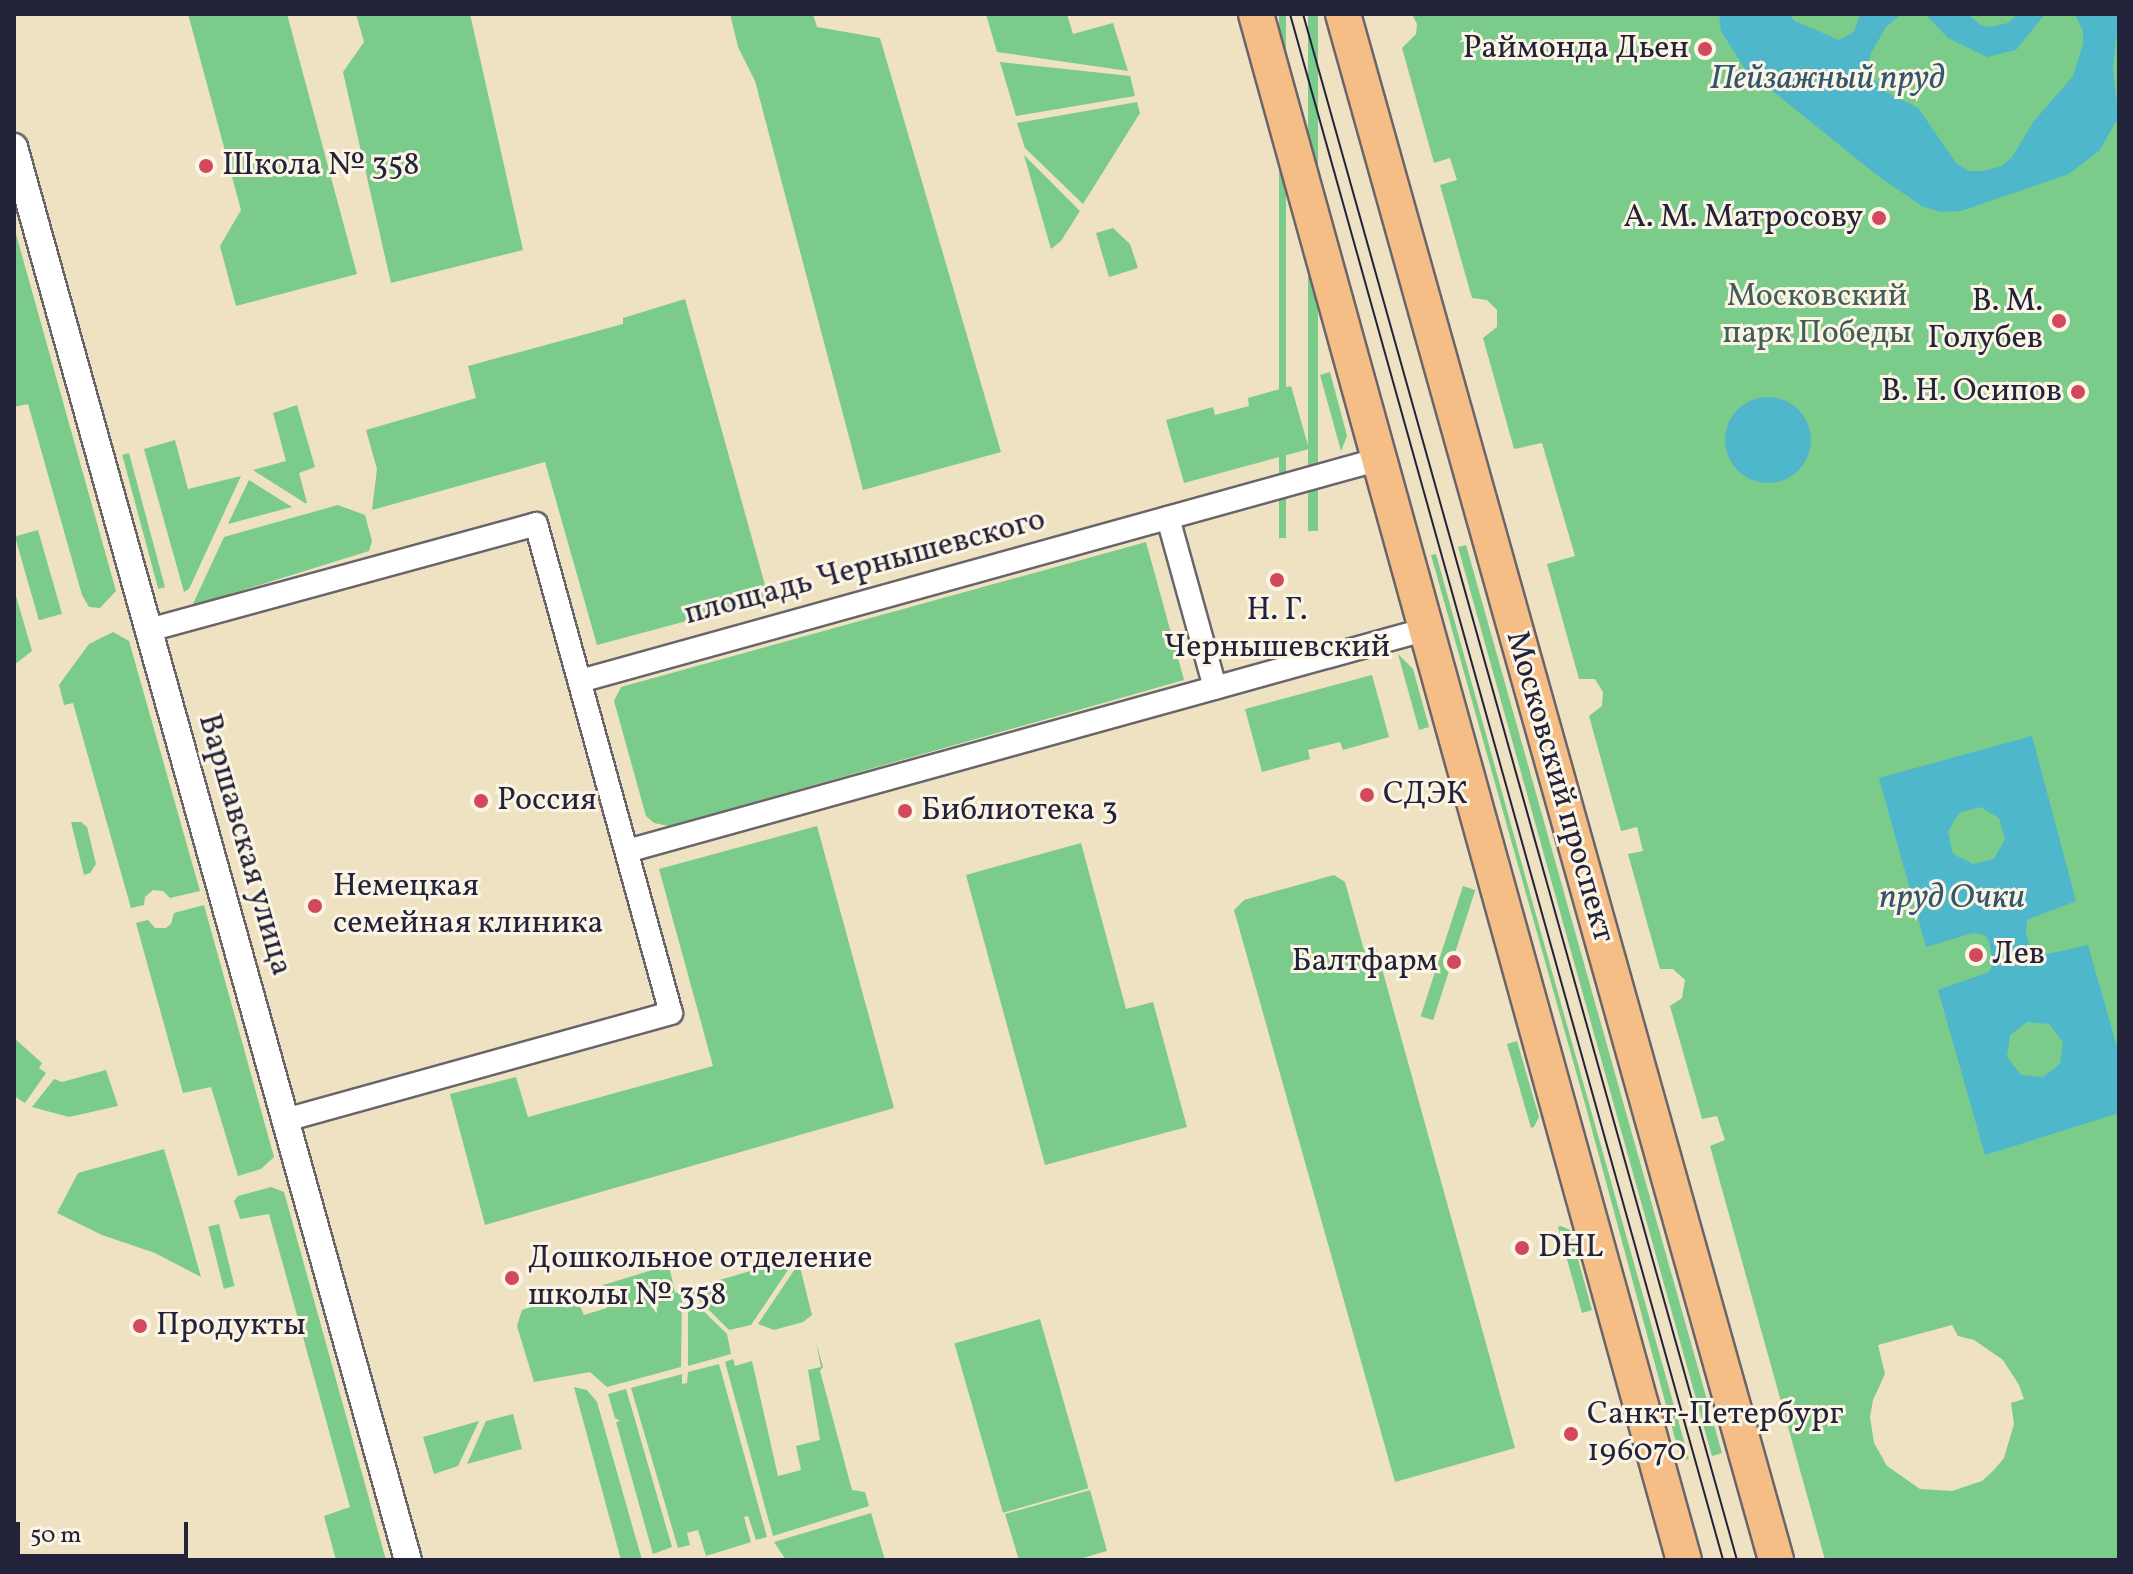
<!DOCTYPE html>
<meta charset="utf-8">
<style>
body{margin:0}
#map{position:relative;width:2133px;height:1574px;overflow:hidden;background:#eee2c2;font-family:Vollkorn,serif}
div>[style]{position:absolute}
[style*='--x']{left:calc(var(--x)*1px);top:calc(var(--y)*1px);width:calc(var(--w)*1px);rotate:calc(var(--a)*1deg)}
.green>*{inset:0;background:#7bcb8b;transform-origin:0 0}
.water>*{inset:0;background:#4eb7cb}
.round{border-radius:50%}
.roads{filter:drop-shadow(2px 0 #69656a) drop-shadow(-2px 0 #69656a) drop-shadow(0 2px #69656a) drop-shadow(0 -2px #69656a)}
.minor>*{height:22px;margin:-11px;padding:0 11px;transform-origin:11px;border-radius:11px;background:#fff}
.tertiary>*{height:26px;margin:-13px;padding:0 13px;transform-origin:13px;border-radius:13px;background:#fff}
.primary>*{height:34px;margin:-17px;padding:0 17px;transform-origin:17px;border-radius:17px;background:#f6be87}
.tram>*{height:2px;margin:-1px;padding:0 1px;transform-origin:1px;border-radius:1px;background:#22223b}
.dots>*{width:22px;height:22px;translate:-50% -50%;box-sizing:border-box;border:4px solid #fcf5e5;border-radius:50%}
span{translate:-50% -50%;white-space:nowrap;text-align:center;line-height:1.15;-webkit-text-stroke:6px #fcf5e5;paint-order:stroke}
.poi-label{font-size:32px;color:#22223b}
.right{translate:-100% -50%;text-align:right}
.left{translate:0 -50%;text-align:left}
.park-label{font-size:32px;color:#415d57}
.street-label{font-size:32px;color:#22223b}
.water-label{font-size:34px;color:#31566d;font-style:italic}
.frame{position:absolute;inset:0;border:16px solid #22223b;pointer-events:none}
.scale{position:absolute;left:16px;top:1522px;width:172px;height:36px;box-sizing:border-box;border:4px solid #22223b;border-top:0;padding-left:10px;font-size:24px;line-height:28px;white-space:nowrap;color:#22223b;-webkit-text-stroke:6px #fcf5e5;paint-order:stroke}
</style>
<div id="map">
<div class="green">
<div style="clip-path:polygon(188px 14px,287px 14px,357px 274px,236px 306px,220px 246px,241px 210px)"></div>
<div style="clip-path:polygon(356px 14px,470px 14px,523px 250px,391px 283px,343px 72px,364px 42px)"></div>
<div style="clip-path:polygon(730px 14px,813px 14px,817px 27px,880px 38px,1001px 452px,863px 490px,755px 81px,738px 47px)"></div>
<div style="clip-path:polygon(986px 14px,1067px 14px,1073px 34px,1113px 23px,1128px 71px,997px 52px)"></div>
<div style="left:1279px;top:14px;width:7px;height:524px"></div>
<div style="left:1308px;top:14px;width:10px;height:517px"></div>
<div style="clip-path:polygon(evenodd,1412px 14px,2119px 14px,2119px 1560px,1825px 1560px,1710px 1146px,1725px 1140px,1717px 1116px,1702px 1119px,1670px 1006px,1682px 998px,1685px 980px,1673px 969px,1660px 969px,1628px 854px,1643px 851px,1637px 827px,1621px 831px,1589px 716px,1602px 706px,1603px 692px,1595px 679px,1579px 679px,1547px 564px,1575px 556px,1542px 443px,1514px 449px,1483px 338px,1497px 327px,1497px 310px,1487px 300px,1472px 298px,1440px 185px,1457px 180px,1450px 158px,1434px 163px,1402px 48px,1416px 34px,1417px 24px,1412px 14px,1952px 1325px,1958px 1336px,1974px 1340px,2003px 1360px,2019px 1385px,2024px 1399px,2011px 1403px,2014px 1424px,2004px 1458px,1994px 1470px,1982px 1481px,1952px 1491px,1920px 1489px,1887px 1466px,1874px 1443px,1870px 1417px,1873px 1400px,1885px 1374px,1878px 1345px,1952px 1325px)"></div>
<div style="clip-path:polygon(1000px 62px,1130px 76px,1135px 96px,1016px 116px)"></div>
<div style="clip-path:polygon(1137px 102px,1140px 113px,1083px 204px,1025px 148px,1017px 123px)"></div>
<div style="clip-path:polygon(1024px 155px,1080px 211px,1061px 241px,1051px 249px)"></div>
<div style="clip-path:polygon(14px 227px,116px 591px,100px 608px,89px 607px,82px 595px,28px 404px,14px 407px)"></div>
<div style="clip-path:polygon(1113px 228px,1130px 244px,1138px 268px,1109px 277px,1096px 233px)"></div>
<div style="clip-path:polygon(685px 299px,769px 599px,597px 645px,545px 462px,372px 510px,377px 469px,366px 430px,476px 398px,468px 366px,623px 324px,623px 318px)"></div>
<div style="clip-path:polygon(1330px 372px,1347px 436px,1341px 451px,1320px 375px)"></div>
<div style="clip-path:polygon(1291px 386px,1309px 449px,1184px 483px,1166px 420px,1213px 407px,1215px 415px,1249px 406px,1248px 398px)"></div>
<div style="clip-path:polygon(297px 405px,315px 467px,299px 473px,307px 503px,305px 503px,253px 470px,286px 461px,273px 413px)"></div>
<div style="clip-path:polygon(175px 440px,188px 489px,241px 476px,189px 589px,184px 592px,144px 449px)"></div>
<div style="left:129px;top:453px;width:139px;height:7px;rotate:75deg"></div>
<div style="clip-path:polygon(249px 480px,292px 507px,228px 524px)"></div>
<div style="clip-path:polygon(338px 505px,365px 515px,372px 541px,369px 551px,192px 606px,224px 537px)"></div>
<div style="left:38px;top:530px;width:87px;height:24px;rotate:74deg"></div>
<div style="clip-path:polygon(1146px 542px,1184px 680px,669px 826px,654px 823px,646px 816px,614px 701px,621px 687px)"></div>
<div style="clip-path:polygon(1466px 545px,1722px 1453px,1712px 1456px,1458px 547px)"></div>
<div style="clip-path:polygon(1436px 554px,1533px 904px,1689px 1459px,1681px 1461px,1585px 1104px,1431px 555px)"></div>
<div style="clip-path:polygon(14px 589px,32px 651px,14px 665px)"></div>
<div style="clip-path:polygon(113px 632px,129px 641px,200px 891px,170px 898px,163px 891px,153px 890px,145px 897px,144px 905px,131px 908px,73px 703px,64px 705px,59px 685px,89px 644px)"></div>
<div style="clip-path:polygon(1398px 654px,1413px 669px,1429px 727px,1419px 730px)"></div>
<div style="clip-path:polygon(1372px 675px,1389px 737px,1343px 750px,1340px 742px,1308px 750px,1310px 759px,1262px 772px,1245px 709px)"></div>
<div style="clip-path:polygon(71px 822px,81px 822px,87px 827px,96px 864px,90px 873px,84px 875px)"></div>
<div style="clip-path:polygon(817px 826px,894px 1108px,485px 1225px,450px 1094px,516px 1077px,528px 1117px,713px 1066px,659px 869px)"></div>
<div style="clip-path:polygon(1081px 843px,1126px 1009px,1153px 1002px,1187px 1127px,1045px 1165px,966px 875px)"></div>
<div style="clip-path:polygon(1334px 875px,1345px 882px,1364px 950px,1376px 947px,1515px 1448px,1395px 1482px,1234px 910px,1244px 900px)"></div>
<div style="left:1463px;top:886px;width:13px;height:137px;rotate:18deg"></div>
<div style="clip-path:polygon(204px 905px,274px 1157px,261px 1169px,238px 1176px,211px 1087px,183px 1093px,136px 923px,148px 920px,155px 928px,166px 928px,171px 924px,174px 913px)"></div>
<div style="clip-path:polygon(14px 1038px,42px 1063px,39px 1068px,46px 1073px,25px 1103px,14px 1096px)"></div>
<div style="clip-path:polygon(1517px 1041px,1539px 1117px,1534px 1127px,1531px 1128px,1507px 1044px)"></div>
<div style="clip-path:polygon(106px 1070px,118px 1106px,69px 1117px,32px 1107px,54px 1079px,62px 1082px)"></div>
<div style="clip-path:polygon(164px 1149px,182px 1209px,201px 1277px,155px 1253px,102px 1235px,57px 1213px,78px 1173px)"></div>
<div style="clip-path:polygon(271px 1187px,284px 1192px,386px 1560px,336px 1560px,324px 1516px,350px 1507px,269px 1214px,240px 1219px,234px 1201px,238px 1196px)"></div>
<div style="left:219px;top:1224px;width:64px;height:11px;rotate:76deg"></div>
<div style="clip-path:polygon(1561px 1226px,1570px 1230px,1592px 1310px,1582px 1313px,1558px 1227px)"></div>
<div style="clip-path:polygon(789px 1260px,794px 1261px,751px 1325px,729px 1330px,688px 1289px)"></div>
<div style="clip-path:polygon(799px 1263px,812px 1315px,803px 1322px,774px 1330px,758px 1324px)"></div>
<div style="clip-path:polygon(669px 1265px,675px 1293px,682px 1291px,681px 1367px,607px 1387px,590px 1372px,534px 1382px,517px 1326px,522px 1310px,570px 1295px,576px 1298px,584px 1315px,607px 1308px,603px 1285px)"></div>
<div style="clip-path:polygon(688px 1296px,727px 1334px,731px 1354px,688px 1366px)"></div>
<div style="left:1040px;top:1319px;width:176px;height:89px;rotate:74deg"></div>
<div style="clip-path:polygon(816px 1342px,823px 1367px,820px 1371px,852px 1490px,865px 1492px,869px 1506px,773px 1536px,725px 1362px,733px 1359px,735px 1366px,752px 1361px,778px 1476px,801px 1470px,796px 1446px,820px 1440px,808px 1370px,821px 1367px)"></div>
<div style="clip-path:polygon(719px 1364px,767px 1537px,756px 1540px,748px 1516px,744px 1517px,751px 1542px,706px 1556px,698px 1530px,687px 1533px,690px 1545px,678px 1548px,631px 1388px,682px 1374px,682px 1384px,687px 1383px,688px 1372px)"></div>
<div style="clip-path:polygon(574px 1387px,587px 1390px,597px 1402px,642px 1560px,621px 1560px)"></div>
<div style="clip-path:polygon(626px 1389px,672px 1547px,653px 1554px,616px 1422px,620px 1421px,615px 1418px,608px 1394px)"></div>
<div style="clip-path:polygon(513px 1414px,522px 1449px,467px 1464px,486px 1421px)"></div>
<div style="clip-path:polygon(479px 1421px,458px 1466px,434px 1474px,423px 1437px)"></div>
<div style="clip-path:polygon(1090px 1490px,1107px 1551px,1076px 1560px,1019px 1560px,1005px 1514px)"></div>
<div style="clip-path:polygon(871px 1513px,885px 1560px,786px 1560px,774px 1542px)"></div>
</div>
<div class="water">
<div style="clip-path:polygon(1719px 14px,1789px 14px,1795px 21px,1839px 40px,1854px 32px,1860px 14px,1901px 14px,1886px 27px,1871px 53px,1868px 68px,1873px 78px,1884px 91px,1918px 108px,1957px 164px,1969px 171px,1983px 171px,2002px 166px,2012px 157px,2034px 121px,2073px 76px,2083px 44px,2083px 31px,2075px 14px,2119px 14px,2113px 67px,2118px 118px,2099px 151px,2069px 174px,1961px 211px,1940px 212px,1922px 206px,1878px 176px,1745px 69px,1721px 31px)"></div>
<div style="clip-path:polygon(1925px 14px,1968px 14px,1980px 25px,1990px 27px,2008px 23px,2017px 14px,2045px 14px,2016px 50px,1987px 57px,1948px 38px)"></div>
<div class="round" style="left:1725px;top:397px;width:86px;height:86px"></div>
<div style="clip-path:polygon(evenodd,2032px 736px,2076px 901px,2027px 920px,2026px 934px,2032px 951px,2039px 956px,2088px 945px,2119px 1054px,2119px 1113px,1985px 1155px,1938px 990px,1989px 972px,1993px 963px,1989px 942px,1985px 935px,1973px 933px,1926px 947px,1879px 778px,2032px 736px,1980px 807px,1999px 818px,2005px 839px,1994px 859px,1973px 864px,1953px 854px,1948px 832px,1959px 813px,1980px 807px,2032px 736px,2027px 1022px,2049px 1024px,2063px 1042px,2060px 1064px,2043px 1077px,2021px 1075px,2007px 1057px,2010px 1035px,2027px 1022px)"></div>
</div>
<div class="roads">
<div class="minor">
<div style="--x:1168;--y:518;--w:176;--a:74.5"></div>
<div style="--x:149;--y:630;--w:401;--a:-15.3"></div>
<div style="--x:536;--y:524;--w:507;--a:74.57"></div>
<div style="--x:671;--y:1013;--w:401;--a:164.5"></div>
<div style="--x:580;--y:681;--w:830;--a:-15.51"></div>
<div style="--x:627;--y:851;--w:830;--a:-15.51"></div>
</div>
<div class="tertiary">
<div style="--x:14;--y:147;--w:1467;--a:74.42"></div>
</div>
<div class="primary">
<div style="--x:1256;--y:14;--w:1604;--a:74.53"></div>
<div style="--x:1343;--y:14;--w:1605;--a:74.35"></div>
</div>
</div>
<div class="tram">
<div style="--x:1290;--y:14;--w:1605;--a:74.35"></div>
<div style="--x:1303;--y:14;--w:1606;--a:74.32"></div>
</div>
<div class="dots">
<div style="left:1705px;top:49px;background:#d1495b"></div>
<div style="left:206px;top:166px;background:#d1495b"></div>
<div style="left:1879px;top:218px;background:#d1495b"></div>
<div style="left:2059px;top:321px;background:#d1495b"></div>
<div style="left:2078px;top:392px;background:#d1495b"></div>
<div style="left:1277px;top:580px;background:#d1495b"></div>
<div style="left:1367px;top:795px;background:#d1495b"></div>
<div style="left:481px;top:801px;background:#d1495b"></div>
<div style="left:905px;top:811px;background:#d1495b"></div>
<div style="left:315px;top:906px;background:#d1495b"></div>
<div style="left:1976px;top:955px;background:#d1495b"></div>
<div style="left:1454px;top:962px;background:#d1495b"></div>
<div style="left:1522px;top:1248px;background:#d1495b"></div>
<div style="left:512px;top:1278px;background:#d1495b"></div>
<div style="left:140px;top:1326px;background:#d1495b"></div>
<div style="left:1571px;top:1434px;background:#d1495b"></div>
</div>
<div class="poi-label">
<span class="right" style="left:1689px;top:49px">Раймонда Дьен</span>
<span class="left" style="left:222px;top:166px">Школа № 358</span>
<span class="right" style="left:1863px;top:218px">А. М. Матросову</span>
<span class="right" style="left:2043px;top:321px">В. М.<br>Голубев</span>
<span class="right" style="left:2062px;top:392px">В. Н. Осипов</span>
<span style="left:1277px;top:630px">Н. Г.<br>Чернышевский</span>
<span class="left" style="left:1383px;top:795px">СДЭК</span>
<span class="left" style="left:497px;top:801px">Россия</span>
<span class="left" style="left:921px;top:811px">Библиотека 3</span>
<span class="left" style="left:333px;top:906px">Немецкая<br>семейная клиника</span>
<span class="left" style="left:1992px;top:955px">Лев</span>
<span class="right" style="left:1438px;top:962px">Балтфарм</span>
<span class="left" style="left:1538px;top:1248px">DHL</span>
<span class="left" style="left:528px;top:1278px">Дошкольное отделение<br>школы № 358</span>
<span class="left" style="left:156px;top:1326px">Продукты</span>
<span class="left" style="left:1587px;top:1434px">Санкт-Петербург<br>196070</span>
</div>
<div class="park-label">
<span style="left:1817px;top:316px">Московский<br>парк Победы</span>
</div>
<div class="street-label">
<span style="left:865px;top:568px;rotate:-15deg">площадь Чернышевского</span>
<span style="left:1559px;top:787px;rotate:74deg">Московский проспект</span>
<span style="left:244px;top:845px;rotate:74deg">Варшавская улица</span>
</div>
<div class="water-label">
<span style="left:1827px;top:80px">Пейзажный пруд</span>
<span style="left:1952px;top:899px">пруд Очки</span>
</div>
<div class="frame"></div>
<div class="scale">50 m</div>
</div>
